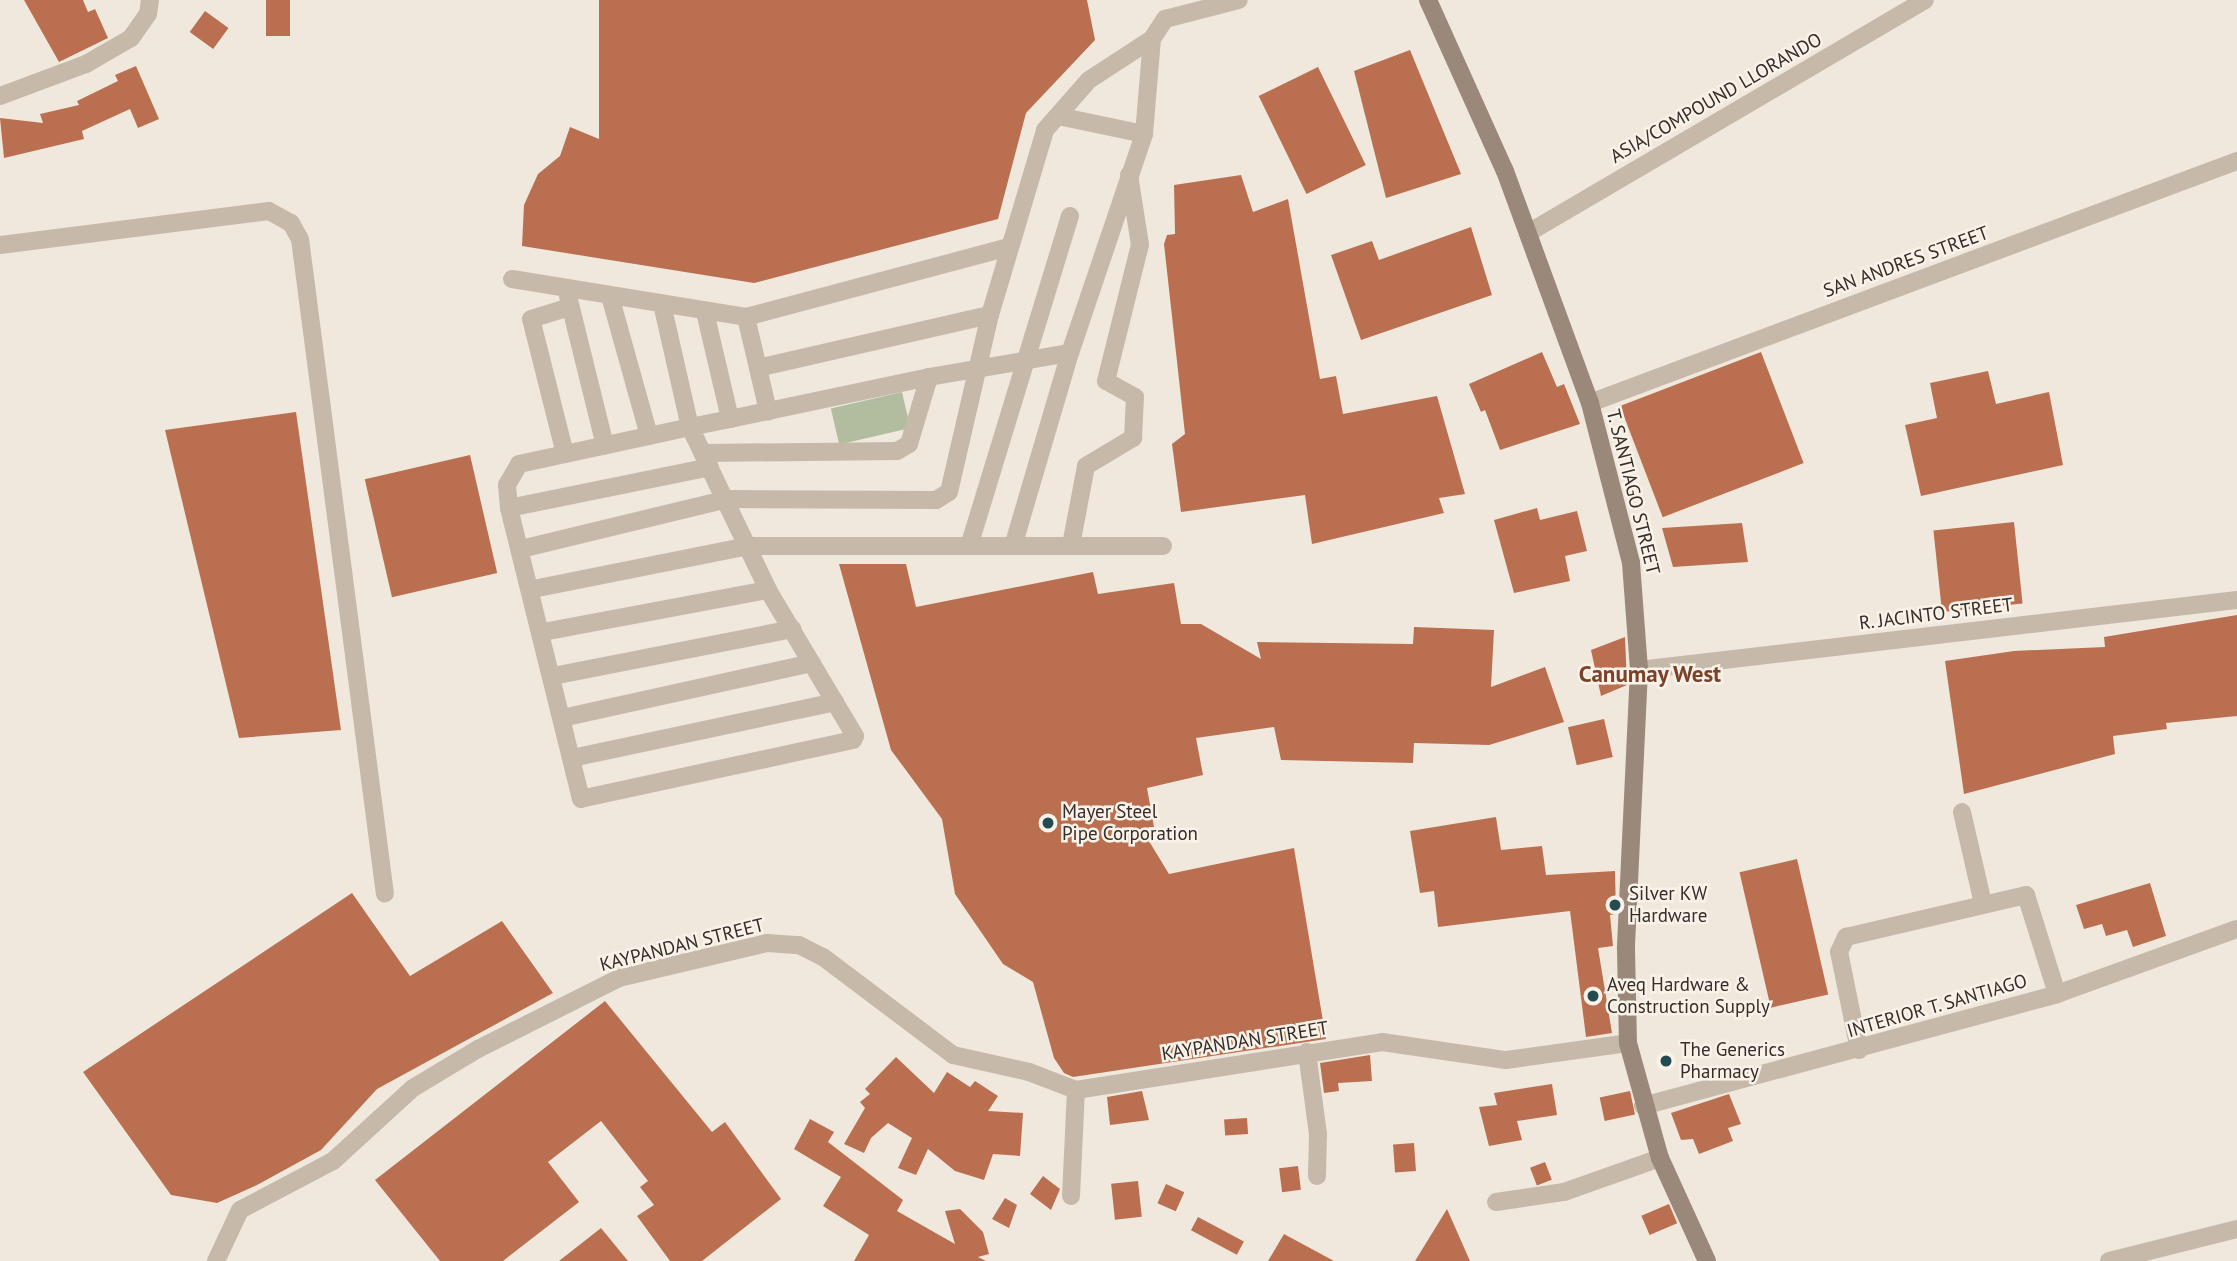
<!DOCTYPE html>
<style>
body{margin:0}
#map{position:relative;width:2237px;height:1261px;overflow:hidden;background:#f0e8dd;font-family:"PT Sans",sans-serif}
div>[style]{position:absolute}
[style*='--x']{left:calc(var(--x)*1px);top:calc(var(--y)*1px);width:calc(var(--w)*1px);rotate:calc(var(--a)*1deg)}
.green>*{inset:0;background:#b1bd9e;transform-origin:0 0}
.building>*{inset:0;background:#ba7050;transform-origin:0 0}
.minor>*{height:18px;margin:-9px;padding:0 9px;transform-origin:9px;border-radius:9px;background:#c6b9aa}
.tertiary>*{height:18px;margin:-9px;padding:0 9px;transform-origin:9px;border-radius:9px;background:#c6b9aa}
.secondary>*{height:18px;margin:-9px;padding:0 9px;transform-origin:9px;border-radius:9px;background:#9a887b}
.dots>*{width:19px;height:19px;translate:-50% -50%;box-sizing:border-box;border:4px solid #f8f2e9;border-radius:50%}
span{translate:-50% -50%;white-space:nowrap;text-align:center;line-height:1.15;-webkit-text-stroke:5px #f8f2e9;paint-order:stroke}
.street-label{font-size:19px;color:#352d29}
.poi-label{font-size:19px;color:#352d29}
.left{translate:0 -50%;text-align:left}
.quarter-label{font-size:23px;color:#7c4229;font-weight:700}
</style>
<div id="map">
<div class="green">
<div style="left:902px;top:392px;width:37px;height:73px;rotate:77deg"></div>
</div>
<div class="building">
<div style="clip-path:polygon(24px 0,83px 0,88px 12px,95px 9px,108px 38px,59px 62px)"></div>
<div style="left:266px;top:0;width:24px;height:36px"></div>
<div style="clip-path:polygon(599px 0,1087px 0,1095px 40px,1026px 113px,998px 219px,754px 283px,522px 246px,524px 205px,538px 174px,560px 156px,570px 127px,599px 139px)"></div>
<div style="left:205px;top:11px;width:29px;height:26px;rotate:36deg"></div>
<div style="clip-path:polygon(1410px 50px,1461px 174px,1386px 198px,1354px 71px)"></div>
<div style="clip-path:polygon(136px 66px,159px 119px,138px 128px,130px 109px,82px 131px,84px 139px,4px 158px,0 118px,43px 123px,40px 114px,79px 105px,77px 101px,118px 81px,115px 75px)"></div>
<div style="left:1318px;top:67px;width:109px;height:66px;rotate:64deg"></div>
<div style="clip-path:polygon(1241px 175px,1253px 212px,1288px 199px,1320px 379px,1336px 376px,1343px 414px,1437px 396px,1465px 494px,1439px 498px,1444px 513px,1312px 544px,1305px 495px,1181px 512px,1172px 444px,1185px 434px,1164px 244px,1167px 235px,1175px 234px,1174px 185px)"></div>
<div style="clip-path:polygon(1471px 227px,1492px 295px,1361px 340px,1331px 255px,1372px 241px,1379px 260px)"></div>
<div style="clip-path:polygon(1542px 352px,1557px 387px,1564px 384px,1580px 424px,1500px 450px,1485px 410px,1481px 412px,1469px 384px)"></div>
<div style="left:1761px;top:352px;width:119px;height:151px;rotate:69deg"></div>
<div style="clip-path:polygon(1988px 371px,1996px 404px,2049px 392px,2063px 465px,1921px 496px,1905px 425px,1937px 418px,1930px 383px)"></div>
<div style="clip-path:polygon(296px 412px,341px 730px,239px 738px,165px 430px)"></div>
<div style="left:470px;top:455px;width:121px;height:108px;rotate:77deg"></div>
<div style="clip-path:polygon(1537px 508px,1540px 520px,1577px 511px,1587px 551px,1565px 556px,1570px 581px,1514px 593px,1494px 520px)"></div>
<div style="left:2014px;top:522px;width:82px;height:81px;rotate:84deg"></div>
<div style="clip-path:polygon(1742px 523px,1748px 562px,1673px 567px,1662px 528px)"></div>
<div style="clip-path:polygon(839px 564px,906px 564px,916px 607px,1093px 572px,1098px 594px,1174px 583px,1181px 624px,1201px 624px,1261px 659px,1257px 642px,1413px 644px,1414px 627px,1494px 630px,1491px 687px,1545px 667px,1564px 722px,1489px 745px,1414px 743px,1413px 763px,1281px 760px,1274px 727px,1196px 738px,1203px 775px,1147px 788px,1154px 827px,1141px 828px,1169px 874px,1294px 848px,1326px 1039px,1073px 1077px,1064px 1073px,1054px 1058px,1033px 982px,1003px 964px,955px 894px,942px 819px,891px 750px)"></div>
<div style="clip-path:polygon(2237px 615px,2237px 716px,2166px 723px,2167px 729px,2113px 736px,2115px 754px,1964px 794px,1945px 661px,2014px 651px,2105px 647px,2104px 637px)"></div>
<div style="clip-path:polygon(1625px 637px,1627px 685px,1601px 696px,1591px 650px)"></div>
<div style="left:1604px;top:719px;width:39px;height:37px;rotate:77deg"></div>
<div style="clip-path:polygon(1496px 817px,1501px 850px,1542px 846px,1546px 875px,1615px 871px,1616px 914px,1610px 915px,1613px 946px,1598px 948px,1612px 1033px,1586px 1037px,1570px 911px,1438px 927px,1434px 891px,1420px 893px,1410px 831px)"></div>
<div style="left:1797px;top:859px;width:139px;height:59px;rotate:77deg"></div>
<div style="clip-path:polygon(2150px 883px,2166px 936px,2133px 947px,2127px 930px,2106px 936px,2102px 924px,2084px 929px,2076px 905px)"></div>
<div style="clip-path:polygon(352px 893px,410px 976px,502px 921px,553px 993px,377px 1089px,321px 1150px,257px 1185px,217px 1203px,171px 1195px,83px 1072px)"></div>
<div style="clip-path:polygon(605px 1001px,712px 1132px,725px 1122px,781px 1199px,702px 1261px,670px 1261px,637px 1216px,654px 1205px,640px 1187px,648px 1181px,601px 1121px,548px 1162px,579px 1202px,503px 1261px,440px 1261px,375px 1180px)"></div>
<div style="clip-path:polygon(1370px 1055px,1372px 1081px,1338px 1083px,1339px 1091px,1324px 1093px,1320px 1063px)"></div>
<div style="clip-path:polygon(896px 1057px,934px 1093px,947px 1072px,970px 1087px,975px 1081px,998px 1096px,988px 1111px,1023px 1113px,1020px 1156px,993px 1154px,984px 1180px,955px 1171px,928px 1149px,916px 1175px,898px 1168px,912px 1138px,888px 1123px,871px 1138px,864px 1153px,844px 1144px,865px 1108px,860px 1102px,870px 1094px,865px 1089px)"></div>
<div style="clip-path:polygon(1552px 1084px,1557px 1115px,1517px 1121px,1522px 1140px,1489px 1146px,1479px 1107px,1497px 1105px,1494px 1093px)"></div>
<div style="clip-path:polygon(1142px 1091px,1149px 1120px,1110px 1125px,1107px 1097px)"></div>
<div style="left:1630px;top:1091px;width:24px;height:31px;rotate:78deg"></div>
<div style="clip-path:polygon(1729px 1094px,1741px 1124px,1728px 1128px,1733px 1141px,1699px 1154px,1693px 1139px,1681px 1140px,1671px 1113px)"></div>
<div style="left:1247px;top:1118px;width:16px;height:23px;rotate:86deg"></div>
<div style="clip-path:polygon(810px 1119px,834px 1132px,828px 1142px,903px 1200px,897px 1211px,955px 1244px,945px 1211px,960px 1209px,983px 1232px,989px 1254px,978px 1257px,986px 1261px,854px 1261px,869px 1235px,823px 1206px,841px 1177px,794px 1149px)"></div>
<div style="left:1414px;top:1143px;width:28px;height:21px;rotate:86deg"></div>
<div style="left:1545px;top:1162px;width:19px;height:16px;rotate:69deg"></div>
<div style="left:1298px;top:1166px;width:24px;height:19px;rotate:83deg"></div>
<div style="clip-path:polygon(1043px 1176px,1060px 1189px,1051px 1210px,1030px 1194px)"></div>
<div style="left:1138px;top:1181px;width:36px;height:27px;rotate:84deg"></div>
<div style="left:1166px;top:1184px;width:20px;height:21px;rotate:24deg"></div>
<div style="clip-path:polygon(1005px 1198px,1017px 1205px,1009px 1228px,992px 1219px)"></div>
<div style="left:1669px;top:1204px;width:21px;height:30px;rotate:67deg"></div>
<div style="clip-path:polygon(1447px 1209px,1470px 1261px,1415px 1261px)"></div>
<div style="left:1198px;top:1217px;width:52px;height:15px;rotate:28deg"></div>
<div style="clip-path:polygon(601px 1228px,628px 1261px,559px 1261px)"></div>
<div style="clip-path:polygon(1284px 1234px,1334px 1261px,1268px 1261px)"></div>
</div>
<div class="minor">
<div style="--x:0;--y:96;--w:92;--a:-20.4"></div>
<div style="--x:86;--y:64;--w:52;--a:-30"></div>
<div style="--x:131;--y:38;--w:29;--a:-55"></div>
<div style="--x:148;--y:14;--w:14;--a:-82"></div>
<div style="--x:1058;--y:116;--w:88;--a:11.8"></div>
<div style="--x:1528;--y:233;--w:460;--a:-30.4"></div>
<div style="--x:0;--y:245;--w:271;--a:-7.2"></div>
<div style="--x:269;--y:211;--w:25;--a:29"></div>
<div style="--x:291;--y:223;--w:18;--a:61"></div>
<div style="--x:300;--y:239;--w:660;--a:82.61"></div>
<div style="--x:512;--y:279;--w:237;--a:9.2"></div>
<div style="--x:746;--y:317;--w:273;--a:-14.9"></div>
<div style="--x:568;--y:296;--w:154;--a:76.1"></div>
<div style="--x:610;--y:296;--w:145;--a:74.4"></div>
<div style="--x:662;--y:304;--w:126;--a:77.2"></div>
<div style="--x:690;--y:427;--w:181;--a:64.4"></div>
<div style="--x:768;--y:590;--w:170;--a:59.2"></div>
<div style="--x:855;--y:736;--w:4;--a:117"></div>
<div style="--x:853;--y:740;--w:278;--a:167.8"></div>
<div style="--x:581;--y:799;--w:300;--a:-103.9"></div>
<div style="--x:509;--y:508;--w:23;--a:-95"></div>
<div style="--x:507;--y:485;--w:24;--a:-60"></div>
<div style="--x:519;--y:464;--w:133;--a:-12.2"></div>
<div style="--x:649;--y:436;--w:42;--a:-12.4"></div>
<div style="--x:690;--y:427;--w:41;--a:-11.3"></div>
<div style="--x:730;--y:419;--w:39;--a:-12"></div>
<div style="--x:768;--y:411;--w:165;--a:-11.9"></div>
<div style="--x:929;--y:377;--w:143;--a:-9.7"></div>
<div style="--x:705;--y:312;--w:110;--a:76.8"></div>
<div style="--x:746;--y:317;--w:97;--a:76.8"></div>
<div style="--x:758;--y:368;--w:238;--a:-12.9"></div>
<div style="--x:1590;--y:403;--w:691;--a:-20.51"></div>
<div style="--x:703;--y:453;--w:194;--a:-0.6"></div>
<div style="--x:897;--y:451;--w:14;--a:-30"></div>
<div style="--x:909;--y:444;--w:70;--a:-73.4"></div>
<div style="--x:565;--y:454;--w:139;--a:-104.1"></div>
<div style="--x:531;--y:319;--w:41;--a:-17.1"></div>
<div style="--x:509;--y:508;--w:205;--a:-11.5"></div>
<div style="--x:970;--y:543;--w:342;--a:-73"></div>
<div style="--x:1014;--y:543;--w:198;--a:-73.6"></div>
<div style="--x:1070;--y:353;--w:231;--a:-71.3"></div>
<div style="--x:1144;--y:134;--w:95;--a:-85.2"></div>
<div style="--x:1152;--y:39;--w:24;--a:-57"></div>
<div style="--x:1165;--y:19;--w:76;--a:-14.4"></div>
<div style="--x:1071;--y:545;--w:80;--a:-79.2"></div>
<div style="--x:1086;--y:466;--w:55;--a:-30.8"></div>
<div style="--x:1133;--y:438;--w:41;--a:-87.2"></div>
<div style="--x:1135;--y:397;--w:33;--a:-151"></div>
<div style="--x:1106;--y:381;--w:140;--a:-76"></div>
<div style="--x:1140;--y:245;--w:71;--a:-98.9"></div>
<div style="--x:521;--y:549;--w:212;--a:-13.6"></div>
<div style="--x:727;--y:499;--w:209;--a:0.3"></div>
<div style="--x:936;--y:500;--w:15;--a:-32"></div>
<div style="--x:949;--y:492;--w:182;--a:-77"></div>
<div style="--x:990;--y:315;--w:193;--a:-73.4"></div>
<div style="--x:1045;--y:130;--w:67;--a:-48.7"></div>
<div style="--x:1089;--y:80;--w:75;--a:-33.1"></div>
<div style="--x:533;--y:589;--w:219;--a:-11.3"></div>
<div style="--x:748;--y:546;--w:415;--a:0"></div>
<div style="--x:543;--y:632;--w:229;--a:-10.6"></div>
<div style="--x:553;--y:676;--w:244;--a:-11.1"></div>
<div style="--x:562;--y:718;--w:256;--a:-12.4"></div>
<div style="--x:572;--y:758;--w:269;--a:-12"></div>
<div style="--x:1962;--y:812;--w:94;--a:77.1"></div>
<div style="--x:1859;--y:1050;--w:100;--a:-101.5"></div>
<div style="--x:1839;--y:952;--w:17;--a:-65"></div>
<div style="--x:1846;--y:937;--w:185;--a:-13.1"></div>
<div style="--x:2026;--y:895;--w:104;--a:72.6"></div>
<div style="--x:1307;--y:1052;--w:83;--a:82.4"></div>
<div style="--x:1318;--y:1134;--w:42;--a:91.4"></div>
<div style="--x:1643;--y:1106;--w:429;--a:-15.1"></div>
<div style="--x:2057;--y:994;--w:191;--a:-19.9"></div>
<div style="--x:1071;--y:1196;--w:106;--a:-87.3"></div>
<div style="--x:1496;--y:1202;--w:69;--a:-8.4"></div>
<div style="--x:1564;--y:1192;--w:102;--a:-19.5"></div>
<div style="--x:216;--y:1261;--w:56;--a:-64.8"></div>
<div style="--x:240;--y:1210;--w:105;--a:-27.8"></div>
<div style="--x:333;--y:1161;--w:108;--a:-42.4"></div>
<div style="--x:413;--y:1088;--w:76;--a:-31"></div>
<div style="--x:478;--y:1049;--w:158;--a:-26.7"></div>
<div style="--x:619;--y:978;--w:152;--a:-13.3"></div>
<div style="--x:767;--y:943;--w:32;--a:4"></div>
<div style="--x:799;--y:945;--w:27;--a:27"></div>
<div style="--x:823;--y:957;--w:163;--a:37"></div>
<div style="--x:953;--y:1055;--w:78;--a:12.6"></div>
<div style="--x:1029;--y:1072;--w:50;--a:21"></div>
<div style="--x:1076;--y:1090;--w:310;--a:-8.9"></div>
<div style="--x:1382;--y:1042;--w:125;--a:8.3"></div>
<div style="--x:1506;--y:1060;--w:123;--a:-7.9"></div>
<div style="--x:2109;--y:1261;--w:132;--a:-14"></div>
</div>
<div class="tertiary">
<div style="--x:1639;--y:670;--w:602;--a:-6.68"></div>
</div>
<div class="secondary">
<div style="--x:1428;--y:0;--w:188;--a:65.8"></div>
<div style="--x:1505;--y:171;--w:247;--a:69.9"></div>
<div style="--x:1590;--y:403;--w:165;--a:75.6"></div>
<div style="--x:1631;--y:563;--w:107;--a:85.7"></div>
<div style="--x:1639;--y:670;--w:279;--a:92.7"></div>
<div style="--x:1626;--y:949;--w:94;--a:88.8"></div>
<div style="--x:1628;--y:1043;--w:119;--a:74.5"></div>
<div style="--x:1660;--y:1158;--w:113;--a:65.5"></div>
</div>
<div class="dots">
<div style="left:1048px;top:823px;background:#224c52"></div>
<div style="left:1615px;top:905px;background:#224c52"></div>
<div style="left:1593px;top:996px;background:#224c52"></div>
<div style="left:1666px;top:1061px;background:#224c52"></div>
</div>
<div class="street-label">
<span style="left:1716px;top:98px;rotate:-30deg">ASIA/COMPOUND LLORANDO</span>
<span style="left:1906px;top:262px;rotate:-20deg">SAN ANDRES STREET</span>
<span style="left:1633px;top:492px;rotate:76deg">T. SANTIAGO STREET</span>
<span style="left:1936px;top:614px;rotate:-7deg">R. JACINTO STREET</span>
<span style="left:682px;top:945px;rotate:-14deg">KAYPANDAN STREET</span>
<span style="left:1937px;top:1006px;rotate:-16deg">INTERIOR T. SANTIAGO</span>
<span style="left:1245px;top:1041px;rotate:-9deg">KAYPANDAN STREET</span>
</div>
<div class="poi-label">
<span class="left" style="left:1062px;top:823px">Mayer Steel<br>Pipe Corporation</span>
<span class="left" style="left:1629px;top:905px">Silver KW<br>Hardware</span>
<span class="left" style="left:1607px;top:996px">Aveq Hardware &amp;<br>Construction Supply</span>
<span class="left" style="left:1680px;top:1061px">The Generics<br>Pharmacy</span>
</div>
<div class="quarter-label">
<span style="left:1650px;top:674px">Canumay West</span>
</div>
</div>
